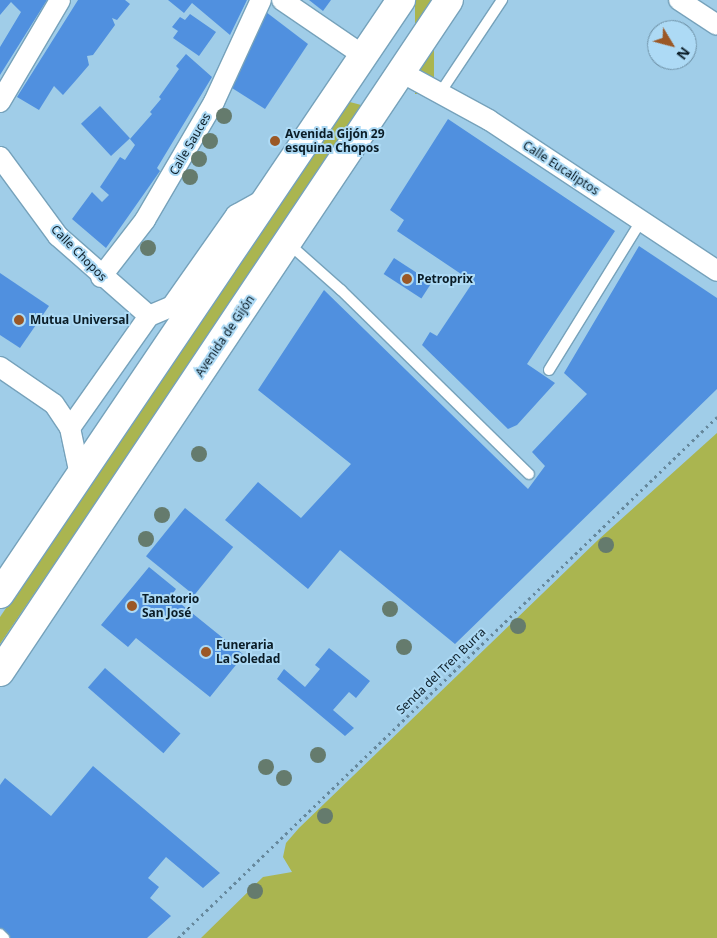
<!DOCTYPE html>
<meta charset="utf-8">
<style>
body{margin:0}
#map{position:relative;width:717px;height:938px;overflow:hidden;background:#a0cde8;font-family:"Noto Sans",sans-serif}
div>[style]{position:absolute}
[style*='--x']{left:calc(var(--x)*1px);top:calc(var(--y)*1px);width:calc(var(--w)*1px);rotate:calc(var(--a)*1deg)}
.green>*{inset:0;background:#aab550;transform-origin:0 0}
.building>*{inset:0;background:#5090df;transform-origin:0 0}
.path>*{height:3px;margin-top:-1.5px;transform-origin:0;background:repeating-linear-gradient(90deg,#66889c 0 2.5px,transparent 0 6.5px)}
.roads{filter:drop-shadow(1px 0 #76a2bb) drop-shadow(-1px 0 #76a2bb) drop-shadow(0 1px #76a2bb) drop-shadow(0 -1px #76a2bb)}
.service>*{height:10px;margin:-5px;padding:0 5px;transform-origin:5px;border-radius:5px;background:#fff}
.minor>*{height:20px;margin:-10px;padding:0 10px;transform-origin:10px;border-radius:10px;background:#fff}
.trunk>*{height:28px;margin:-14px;padding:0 14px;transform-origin:14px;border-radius:14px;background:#fff}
.trees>*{width:16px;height:16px;margin:-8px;border-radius:50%;background:#657b6d}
.dots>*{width:14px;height:14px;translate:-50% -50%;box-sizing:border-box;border:2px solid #addaf5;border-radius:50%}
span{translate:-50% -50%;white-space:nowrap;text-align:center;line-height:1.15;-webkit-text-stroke:4px #addaf5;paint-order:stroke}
.poi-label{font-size:12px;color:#0b1d27;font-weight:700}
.left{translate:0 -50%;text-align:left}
.street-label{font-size:12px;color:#0b1d27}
.north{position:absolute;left:647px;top:20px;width:50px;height:50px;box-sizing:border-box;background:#addaf5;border:1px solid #6c8ea3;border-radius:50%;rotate:127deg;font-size:14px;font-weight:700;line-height:20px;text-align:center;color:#0b1d27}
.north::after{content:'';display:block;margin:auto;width:18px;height:22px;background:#9b5826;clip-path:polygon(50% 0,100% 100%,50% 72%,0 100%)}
</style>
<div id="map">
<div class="green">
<div style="left:415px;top:0;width:19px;height:94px"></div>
<div style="clip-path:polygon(346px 101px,365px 106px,0 644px,0 617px)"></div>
<div style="clip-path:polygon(717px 433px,717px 938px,201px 938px,263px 877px,292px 872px,283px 857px,286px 843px,299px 828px,598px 540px)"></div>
</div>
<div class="building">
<div style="clip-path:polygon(0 0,47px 0,0 75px,0 47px,21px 12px,11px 2px,0 15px)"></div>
<div style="clip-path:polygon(78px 0,125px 0,130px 4px,117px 20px,112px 18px,115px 25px,93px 55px,87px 56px,89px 65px,77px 79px,63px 95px,54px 86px,39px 110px,17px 97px)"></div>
<div style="clip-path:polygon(168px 0,247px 0,230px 35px,192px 3px,184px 13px)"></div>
<div style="clip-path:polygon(309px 0,331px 0,323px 11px)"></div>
<div style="clip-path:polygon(266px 12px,308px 44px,265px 109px,232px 88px)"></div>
<div style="clip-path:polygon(190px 14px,216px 32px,199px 56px,173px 38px,178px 31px,172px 27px,180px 17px,185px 20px)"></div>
<div style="clip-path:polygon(186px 54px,212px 77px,157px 168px,160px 171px,106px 248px,72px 219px,92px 192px,102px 202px,109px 195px,100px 187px,120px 157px,125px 160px,135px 145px,130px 139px,152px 114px,150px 112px,161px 99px,159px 97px,179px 69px,176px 66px)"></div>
<div style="left:100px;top:106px;width:44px;height:26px;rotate:47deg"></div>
<div style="clip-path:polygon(448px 119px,615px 231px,527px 364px,555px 383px,517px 425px,508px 429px,422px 345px,430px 332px,437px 336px,473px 282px,397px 231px,404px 220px,390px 210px)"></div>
<div style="clip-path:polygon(639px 246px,717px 298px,717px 389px,455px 644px,340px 550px,308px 589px,225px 520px,258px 482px,301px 518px,351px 464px,258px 390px,324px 290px,528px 489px,545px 466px,532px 452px,587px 394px,564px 373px)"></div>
<div style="left:394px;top:258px;width:45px;height:19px;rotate:33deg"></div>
<div style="clip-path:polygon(0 273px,49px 306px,20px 348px,0 335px)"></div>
<div style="left:185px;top:508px;width:62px;height:62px;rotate:39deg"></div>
<div style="clip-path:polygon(149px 567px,176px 589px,171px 596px,244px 655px,210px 697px,136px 638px,128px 647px,101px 625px)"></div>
<div style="clip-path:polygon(329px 648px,370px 681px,356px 698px,349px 692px,333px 710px,354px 728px,345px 736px,277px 679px,284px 669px,305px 687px,320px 669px,315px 665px)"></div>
<div style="left:105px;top:668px;width:100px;height:26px;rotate:41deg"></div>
<div style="clip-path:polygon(93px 766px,220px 873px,203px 888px,166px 857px,148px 878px,159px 887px,150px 898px,171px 916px,147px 938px,8px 938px,0 931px,0 785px,5px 778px,51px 816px)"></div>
</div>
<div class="path">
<div style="--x:178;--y:938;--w:750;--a:-44.03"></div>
</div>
<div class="roads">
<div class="service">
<div style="--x:440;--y:93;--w:112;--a:-56.3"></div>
<div style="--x:288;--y:243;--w:71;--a:41.6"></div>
<div style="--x:341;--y:290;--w:263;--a:44.4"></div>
<div style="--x:549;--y:370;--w:175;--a:-58.3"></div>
<div style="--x:0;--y:934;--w:6;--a:45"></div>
</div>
<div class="minor">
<div style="--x:282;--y:0;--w:99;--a:34.3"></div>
<div style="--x:679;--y:0;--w:45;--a:33.3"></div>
<div style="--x:401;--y:72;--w:100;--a:28.6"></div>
<div style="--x:489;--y:120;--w:273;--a:33.5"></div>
<div style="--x:0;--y:102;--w:118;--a:-59.5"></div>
<div style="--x:0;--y:157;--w:98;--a:53.7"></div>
<div style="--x:58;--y:236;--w:121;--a:41.3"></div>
<div style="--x:101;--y:277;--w:72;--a:-52.3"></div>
<div style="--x:145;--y:220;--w:137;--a:-59.7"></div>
<div style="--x:214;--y:102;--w:112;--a:-65.3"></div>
<div style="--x:0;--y:367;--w:65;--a:34.4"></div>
<div style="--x:54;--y:404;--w:29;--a:56"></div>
<div style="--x:70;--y:428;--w:48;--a:78"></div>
<div style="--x:70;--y:428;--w:137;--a:-54.8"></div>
<div style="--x:149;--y:316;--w:25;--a:-23"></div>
<div style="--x:172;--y:306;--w:111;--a:-54.9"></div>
<div style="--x:236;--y:215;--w:31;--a:-29"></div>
</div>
<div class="trunk">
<div style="--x:0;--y:594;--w:717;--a:-55.98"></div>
<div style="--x:0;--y:672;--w:808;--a:-56.25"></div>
</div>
</div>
<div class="trees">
<div style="left:224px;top:116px"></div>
<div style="left:210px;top:141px"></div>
<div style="left:199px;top:159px"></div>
<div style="left:190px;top:177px"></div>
<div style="left:148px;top:248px"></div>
<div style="left:199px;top:454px"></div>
<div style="left:162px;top:515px"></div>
<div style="left:146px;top:539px"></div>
<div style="left:606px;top:545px"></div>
<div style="left:390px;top:609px"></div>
<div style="left:518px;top:626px"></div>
<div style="left:404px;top:647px"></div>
<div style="left:318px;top:755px"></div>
<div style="left:266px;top:767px"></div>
<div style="left:284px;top:778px"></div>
<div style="left:325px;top:816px"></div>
<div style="left:255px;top:891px"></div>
</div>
<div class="dots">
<div style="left:275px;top:141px;background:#9b5826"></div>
<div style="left:407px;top:279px;background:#9b5826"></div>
<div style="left:19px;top:320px;background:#9b5826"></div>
<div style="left:132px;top:606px;background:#9b5826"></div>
<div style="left:206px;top:652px;background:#9b5826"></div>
</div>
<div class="poi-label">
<span class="left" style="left:285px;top:141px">Avenida Gijón 29<br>esquina Chopos</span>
<span class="left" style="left:417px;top:279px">Petroprix</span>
<span class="left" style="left:30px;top:320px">Mutua Universal</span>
<span class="left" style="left:142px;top:606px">Tanatorio<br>San José</span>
<span class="left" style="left:216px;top:652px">Funeraria<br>La Soledad</span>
</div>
<div class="street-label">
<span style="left:190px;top:144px;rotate:-60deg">Calle Sauces</span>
<span style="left:561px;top:168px;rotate:33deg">Calle Eucaliptos</span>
<span style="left:79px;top:253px;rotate:45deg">Calle Chopos</span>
<span style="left:225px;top:336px;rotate:-56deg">Avenida de Gijón</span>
<span style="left:441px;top:671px;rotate:-44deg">Senda del Tren Burra</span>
</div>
<div class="north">N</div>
</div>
